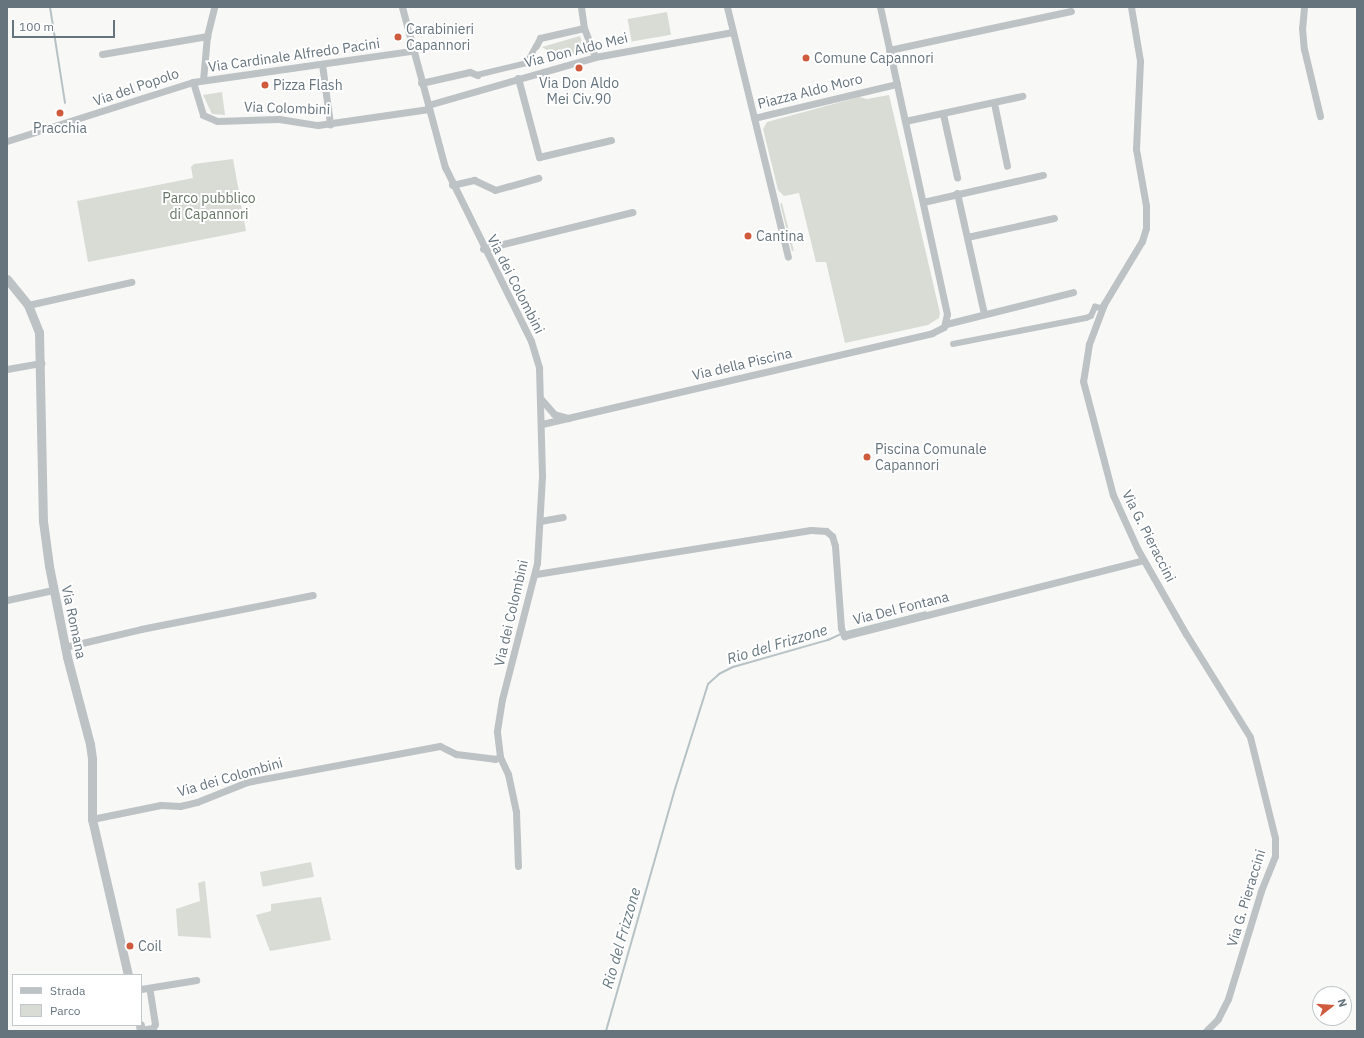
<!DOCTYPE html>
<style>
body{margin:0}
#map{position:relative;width:1364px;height:1038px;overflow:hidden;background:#f8f8f6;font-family:"IBM Plex Sans",sans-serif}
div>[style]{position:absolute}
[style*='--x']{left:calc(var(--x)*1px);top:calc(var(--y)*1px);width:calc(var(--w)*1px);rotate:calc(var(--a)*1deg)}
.green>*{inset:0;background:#d8dcd5;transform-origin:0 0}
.stream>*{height:2px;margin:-1px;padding:0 1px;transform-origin:1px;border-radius:1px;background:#b6c2c5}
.pedestrian>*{height:5.5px;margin:-2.75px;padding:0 2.75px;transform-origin:2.75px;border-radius:2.75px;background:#bdc2c5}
.minor>*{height:7px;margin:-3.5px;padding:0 3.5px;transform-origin:3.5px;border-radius:3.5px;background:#bdc2c5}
.tertiary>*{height:9px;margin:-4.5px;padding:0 4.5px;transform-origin:4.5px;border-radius:4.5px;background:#bdc2c5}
.dots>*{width:11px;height:11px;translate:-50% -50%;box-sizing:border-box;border:2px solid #fff;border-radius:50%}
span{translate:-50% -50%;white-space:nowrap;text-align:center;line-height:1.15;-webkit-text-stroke:4px #fff;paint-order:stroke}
.poi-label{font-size:14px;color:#66747d}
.left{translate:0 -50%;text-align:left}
.street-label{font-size:14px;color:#66747d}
.park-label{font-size:14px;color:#687665}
.water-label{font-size:15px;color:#67797f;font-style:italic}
.frame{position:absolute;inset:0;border:8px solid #66747d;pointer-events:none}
.legend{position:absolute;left:12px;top:974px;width:130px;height:52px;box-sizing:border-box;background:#fff;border:1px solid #c2c7cb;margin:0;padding:5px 7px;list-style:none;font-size:12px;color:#66747d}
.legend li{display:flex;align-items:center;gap:8px;height:20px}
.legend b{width:20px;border:1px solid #c2c7cb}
.north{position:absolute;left:1312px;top:986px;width:40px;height:40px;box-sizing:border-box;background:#fff;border:1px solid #c2c7cb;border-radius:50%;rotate:73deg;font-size:11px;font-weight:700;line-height:16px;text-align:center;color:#66747d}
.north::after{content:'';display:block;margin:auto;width:14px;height:18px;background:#cf5b3e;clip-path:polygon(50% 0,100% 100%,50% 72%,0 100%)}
.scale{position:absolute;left:12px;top:20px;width:103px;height:18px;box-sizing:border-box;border:2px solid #66747d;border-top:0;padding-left:5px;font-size:12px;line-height:14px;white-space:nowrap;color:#66747d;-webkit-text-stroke:3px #fff;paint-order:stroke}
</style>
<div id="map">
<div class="green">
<div style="left:667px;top:12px;width:23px;height:40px;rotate:80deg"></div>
<div style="clip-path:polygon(580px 36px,585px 51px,559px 58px,542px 47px)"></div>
<div style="clip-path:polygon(222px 92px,225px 115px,212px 114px,203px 95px)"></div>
<div style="clip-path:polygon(889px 95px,940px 313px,939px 318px,928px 325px,845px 343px,826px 262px,816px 262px,799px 193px,784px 196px,778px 190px,763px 129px,767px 122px,859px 97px,867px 99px)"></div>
<div style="clip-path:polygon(233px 159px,246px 231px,88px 262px,77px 201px,193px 178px,191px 167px,194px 164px)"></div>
<div style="left:782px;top:203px;width:49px;height:2px;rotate:76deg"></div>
<div style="left:311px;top:862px;width:15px;height:52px;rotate:79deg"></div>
<div style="clip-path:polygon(205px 881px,211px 938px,178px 936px,176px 909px,200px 901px,198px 883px)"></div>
<div style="clip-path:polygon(321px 897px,331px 940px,270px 951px,256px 915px,271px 911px,271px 904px)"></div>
</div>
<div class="stream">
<div style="--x:50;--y:7;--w:97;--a:81.1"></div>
<div style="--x:847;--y:632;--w:81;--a:-14.2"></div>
<div style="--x:606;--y:1031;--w:248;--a:-74.1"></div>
<div style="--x:674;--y:792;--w:113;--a:-72.5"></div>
<div style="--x:708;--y:684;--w:15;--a:-42"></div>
<div style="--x:719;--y:674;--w:16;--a:-27"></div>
<div style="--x:733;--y:667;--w:99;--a:-15.9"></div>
<div style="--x:828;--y:640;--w:14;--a:-25"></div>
</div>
<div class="pedestrian">
<div style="--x:477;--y:75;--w:51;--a:-13.5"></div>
<div style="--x:527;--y:63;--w:19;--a:-62"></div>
<div style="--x:953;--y:344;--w:136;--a:-11.1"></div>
<div style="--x:1086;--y:318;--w:5;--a:-22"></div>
<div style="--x:1091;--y:316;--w:10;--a:-66"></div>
<div style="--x:1095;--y:307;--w:7;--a:8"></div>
</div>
<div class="minor">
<div style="--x:402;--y:7;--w:166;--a:75"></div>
<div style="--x:445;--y:167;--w:194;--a:63.7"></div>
<div style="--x:531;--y:341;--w:28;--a:73"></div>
<div style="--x:539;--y:368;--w:108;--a:88.4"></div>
<div style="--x:542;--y:476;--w:87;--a:93.3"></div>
<div style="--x:537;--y:563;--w:140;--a:104.4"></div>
<div style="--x:502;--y:699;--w:33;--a:99"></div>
<div style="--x:497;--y:732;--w:25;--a:83"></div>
<div style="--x:500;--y:757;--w:19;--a:65"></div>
<div style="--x:508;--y:774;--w:39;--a:78"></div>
<div style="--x:516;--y:812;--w:54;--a:87.9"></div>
<div style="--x:581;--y:7;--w:21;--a:82"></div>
<div style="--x:584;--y:28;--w:31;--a:69"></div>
<div style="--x:727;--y:7;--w:257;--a:76.3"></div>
<div style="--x:1131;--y:7;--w:55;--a:80.5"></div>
<div style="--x:1140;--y:61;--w:88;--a:92.6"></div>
<div style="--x:1136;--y:149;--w:58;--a:80"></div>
<div style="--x:1146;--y:206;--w:22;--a:90"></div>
<div style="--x:1146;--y:228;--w:14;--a:107"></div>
<div style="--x:1142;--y:241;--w:74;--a:121.1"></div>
<div style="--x:1104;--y:304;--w:43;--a:110.6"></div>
<div style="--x:1089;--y:344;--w:37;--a:99"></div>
<div style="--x:1083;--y:381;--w:118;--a:75.3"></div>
<div style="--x:1113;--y:495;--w:60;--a:65.6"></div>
<div style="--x:1138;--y:550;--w:97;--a:60.3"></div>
<div style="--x:1186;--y:634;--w:121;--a:58.1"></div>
<div style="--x:1250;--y:737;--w:104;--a:76.1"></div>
<div style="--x:1275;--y:838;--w:18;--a:90"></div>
<div style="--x:1275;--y:856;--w:38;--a:112"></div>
<div style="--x:1261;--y:891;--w:113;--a:107"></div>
<div style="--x:1228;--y:999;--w:22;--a:117"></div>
<div style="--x:1218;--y:1019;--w:17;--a:135"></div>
<div style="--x:1304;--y:7;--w:21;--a:95"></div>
<div style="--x:1302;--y:28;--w:21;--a:85"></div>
<div style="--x:1304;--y:49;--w:69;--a:76.6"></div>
<div style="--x:536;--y:46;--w:9;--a:-63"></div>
<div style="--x:540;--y:38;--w:45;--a:-12.8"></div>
<div style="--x:889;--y:50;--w:186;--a:-12.1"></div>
<div style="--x:102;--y:54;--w:107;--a:-9.7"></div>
<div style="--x:322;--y:64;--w:61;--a:82.4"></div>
<div style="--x:518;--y:78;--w:82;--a:75.1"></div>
<div style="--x:539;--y:157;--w:74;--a:-13.3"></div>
<div style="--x:203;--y:80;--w:44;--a:-84.8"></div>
<div style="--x:207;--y:36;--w:30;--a:-76"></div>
<div style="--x:193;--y:82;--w:34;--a:73"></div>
<div style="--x:203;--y:115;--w:15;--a:23"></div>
<div style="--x:217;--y:121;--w:62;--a:-1.8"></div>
<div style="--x:279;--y:119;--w:39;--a:9"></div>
<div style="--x:318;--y:125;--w:112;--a:-8.2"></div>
<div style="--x:421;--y:83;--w:50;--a:-12.7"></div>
<div style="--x:470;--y:72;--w:8;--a:23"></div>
<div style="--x:994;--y:103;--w:64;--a:78.3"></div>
<div style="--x:428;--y:105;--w:174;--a:-16"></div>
<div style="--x:595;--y:57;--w:140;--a:-10.3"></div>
<div style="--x:943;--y:114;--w:65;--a:77.5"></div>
<div style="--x:754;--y:118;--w:147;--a:-13.4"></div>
<div style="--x:905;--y:121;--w:120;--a:-12.1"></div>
<div style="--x:7;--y:141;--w:195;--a:-17.6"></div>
<div style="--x:193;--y:82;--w:221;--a:-8.1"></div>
<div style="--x:452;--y:185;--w:23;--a:-13"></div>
<div style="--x:474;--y:180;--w:23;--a:25"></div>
<div style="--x:495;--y:190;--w:45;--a:-15.6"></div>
<div style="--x:957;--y:193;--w:124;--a:77.4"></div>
<div style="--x:923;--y:202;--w:123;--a:-12.7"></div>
<div style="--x:967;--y:237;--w:89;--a:-12.3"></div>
<div style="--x:483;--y:249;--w:154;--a:-13.9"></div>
<div style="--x:28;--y:305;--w:106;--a:-12.6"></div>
<div style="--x:946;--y:324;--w:131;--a:-14.1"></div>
<div style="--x:7;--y:369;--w:35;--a:-10"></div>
<div style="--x:541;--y:399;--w:20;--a:49"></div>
<div style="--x:554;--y:414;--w:15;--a:16"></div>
<div style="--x:542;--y:424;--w:400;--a:-13.1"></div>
<div style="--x:932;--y:333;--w:13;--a:-27"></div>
<div style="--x:944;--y:327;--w:13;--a:-77"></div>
<div style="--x:947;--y:314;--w:314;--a:-102.3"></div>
<div style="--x:540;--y:521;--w:23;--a:-10"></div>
<div style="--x:536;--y:574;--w:278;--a:-9.1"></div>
<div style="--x:811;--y:530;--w:15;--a:4"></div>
<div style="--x:826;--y:531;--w:8;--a:40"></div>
<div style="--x:832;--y:536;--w:10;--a:73"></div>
<div style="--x:835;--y:546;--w:82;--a:85.8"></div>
<div style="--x:841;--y:628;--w:9;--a:69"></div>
<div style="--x:844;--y:636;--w:309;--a:-14.2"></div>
<div style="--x:7;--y:600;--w:47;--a:-12.3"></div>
<div style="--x:65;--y:647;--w:78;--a:-13.3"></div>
<div style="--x:141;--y:629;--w:175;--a:-11.2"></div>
<div style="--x:92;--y:819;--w:70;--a:-11.5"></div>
<div style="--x:161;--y:805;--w:19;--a:3"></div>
<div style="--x:180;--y:806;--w:17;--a:-13"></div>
<div style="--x:197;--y:802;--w:54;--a:-21.8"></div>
<div style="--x:247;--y:782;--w:196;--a:-10.6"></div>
<div style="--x:440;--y:746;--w:18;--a:27"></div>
<div style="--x:456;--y:754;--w:39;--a:7"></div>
<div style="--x:495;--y:759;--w:5;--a:-22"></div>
<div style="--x:141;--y:989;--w:56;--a:-9.3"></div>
<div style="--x:140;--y:1030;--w:13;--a:-9"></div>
<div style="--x:153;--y:1028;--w:4;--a:-63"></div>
<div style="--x:155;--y:1024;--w:36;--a:-99"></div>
</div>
<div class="tertiary">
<div style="--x:7;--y:279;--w:33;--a:51"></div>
<div style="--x:28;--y:305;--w:29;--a:68"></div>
<div style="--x:39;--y:332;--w:189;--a:88.8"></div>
<div style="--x:43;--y:521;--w:45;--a:82.4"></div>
<div style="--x:49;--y:566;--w:93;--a:78.8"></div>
<div style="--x:67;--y:657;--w:90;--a:75.2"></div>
<div style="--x:90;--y:744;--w:15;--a:82"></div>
<div style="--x:92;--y:759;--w:60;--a:90"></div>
<div style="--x:92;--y:819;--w:160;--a:77"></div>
<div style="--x:140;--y:1025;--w:6;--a:81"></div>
</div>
<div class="dots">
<div style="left:398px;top:37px;background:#cf5b3e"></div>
<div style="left:806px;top:58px;background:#cf5b3e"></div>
<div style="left:579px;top:68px;background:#cf5b3e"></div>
<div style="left:265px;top:85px;background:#cf5b3e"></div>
<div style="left:60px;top:113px;background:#cf5b3e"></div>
<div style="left:748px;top:236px;background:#cf5b3e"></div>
<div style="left:867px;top:457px;background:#cf5b3e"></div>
<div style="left:130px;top:946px;background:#cf5b3e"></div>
</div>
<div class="poi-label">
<span class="left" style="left:406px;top:37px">Carabinieri<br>Capannori</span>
<span class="left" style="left:814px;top:58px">Comune Capannori</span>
<span style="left:579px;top:91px">Via Don Aldo<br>Mei Civ.90</span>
<span class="left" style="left:273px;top:85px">Pizza Flash</span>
<span style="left:60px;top:128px">Pracchia</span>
<span class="left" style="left:756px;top:236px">Cantina</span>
<span class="left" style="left:875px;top:457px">Piscina Comunale<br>Capannori</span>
<span class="left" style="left:138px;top:946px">Coil</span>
</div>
<div class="street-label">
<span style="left:576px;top:50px;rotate:-14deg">Via Don Aldo Mei</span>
<span style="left:294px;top:55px;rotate:-8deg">Via Cardinale Alfredo Pacini</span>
<span style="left:136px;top:87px;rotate:-19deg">Via del Popolo</span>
<span style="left:810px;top:91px;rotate:-14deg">Piazza Aldo Moro</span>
<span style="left:287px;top:108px;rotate:2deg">Via Colombini</span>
<span style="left:516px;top:284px;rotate:63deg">Via dei Colombini</span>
<span style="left:742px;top:364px;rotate:-13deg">Via della Piscina</span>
<span style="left:1149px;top:536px;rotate:63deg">Via G. Pieraccini</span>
<span style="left:901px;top:608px;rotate:-14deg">Via Del Fontana</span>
<span style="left:511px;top:613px;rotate:-77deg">Via dei Colombini</span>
<span style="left:74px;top:622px;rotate:78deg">Via Romana</span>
<span style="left:230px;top:777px;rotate:-16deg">Via dei Colombini</span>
<span style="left:1246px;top:898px;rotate:-73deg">Via G. Pieraccini</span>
</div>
<div class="park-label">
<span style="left:209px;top:206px">Parco pubblico<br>di Capannori</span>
</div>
<div class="water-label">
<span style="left:777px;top:644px;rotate:-17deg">Rio del Frizzone</span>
<span style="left:621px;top:938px;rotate:-74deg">Rio del Frizzone</span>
</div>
<div class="frame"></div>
<ul class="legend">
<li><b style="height:5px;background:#bdc2c5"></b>Strada</li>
<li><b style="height:11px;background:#d8dcd5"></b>Parco</li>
</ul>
<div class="north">N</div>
<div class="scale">100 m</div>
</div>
